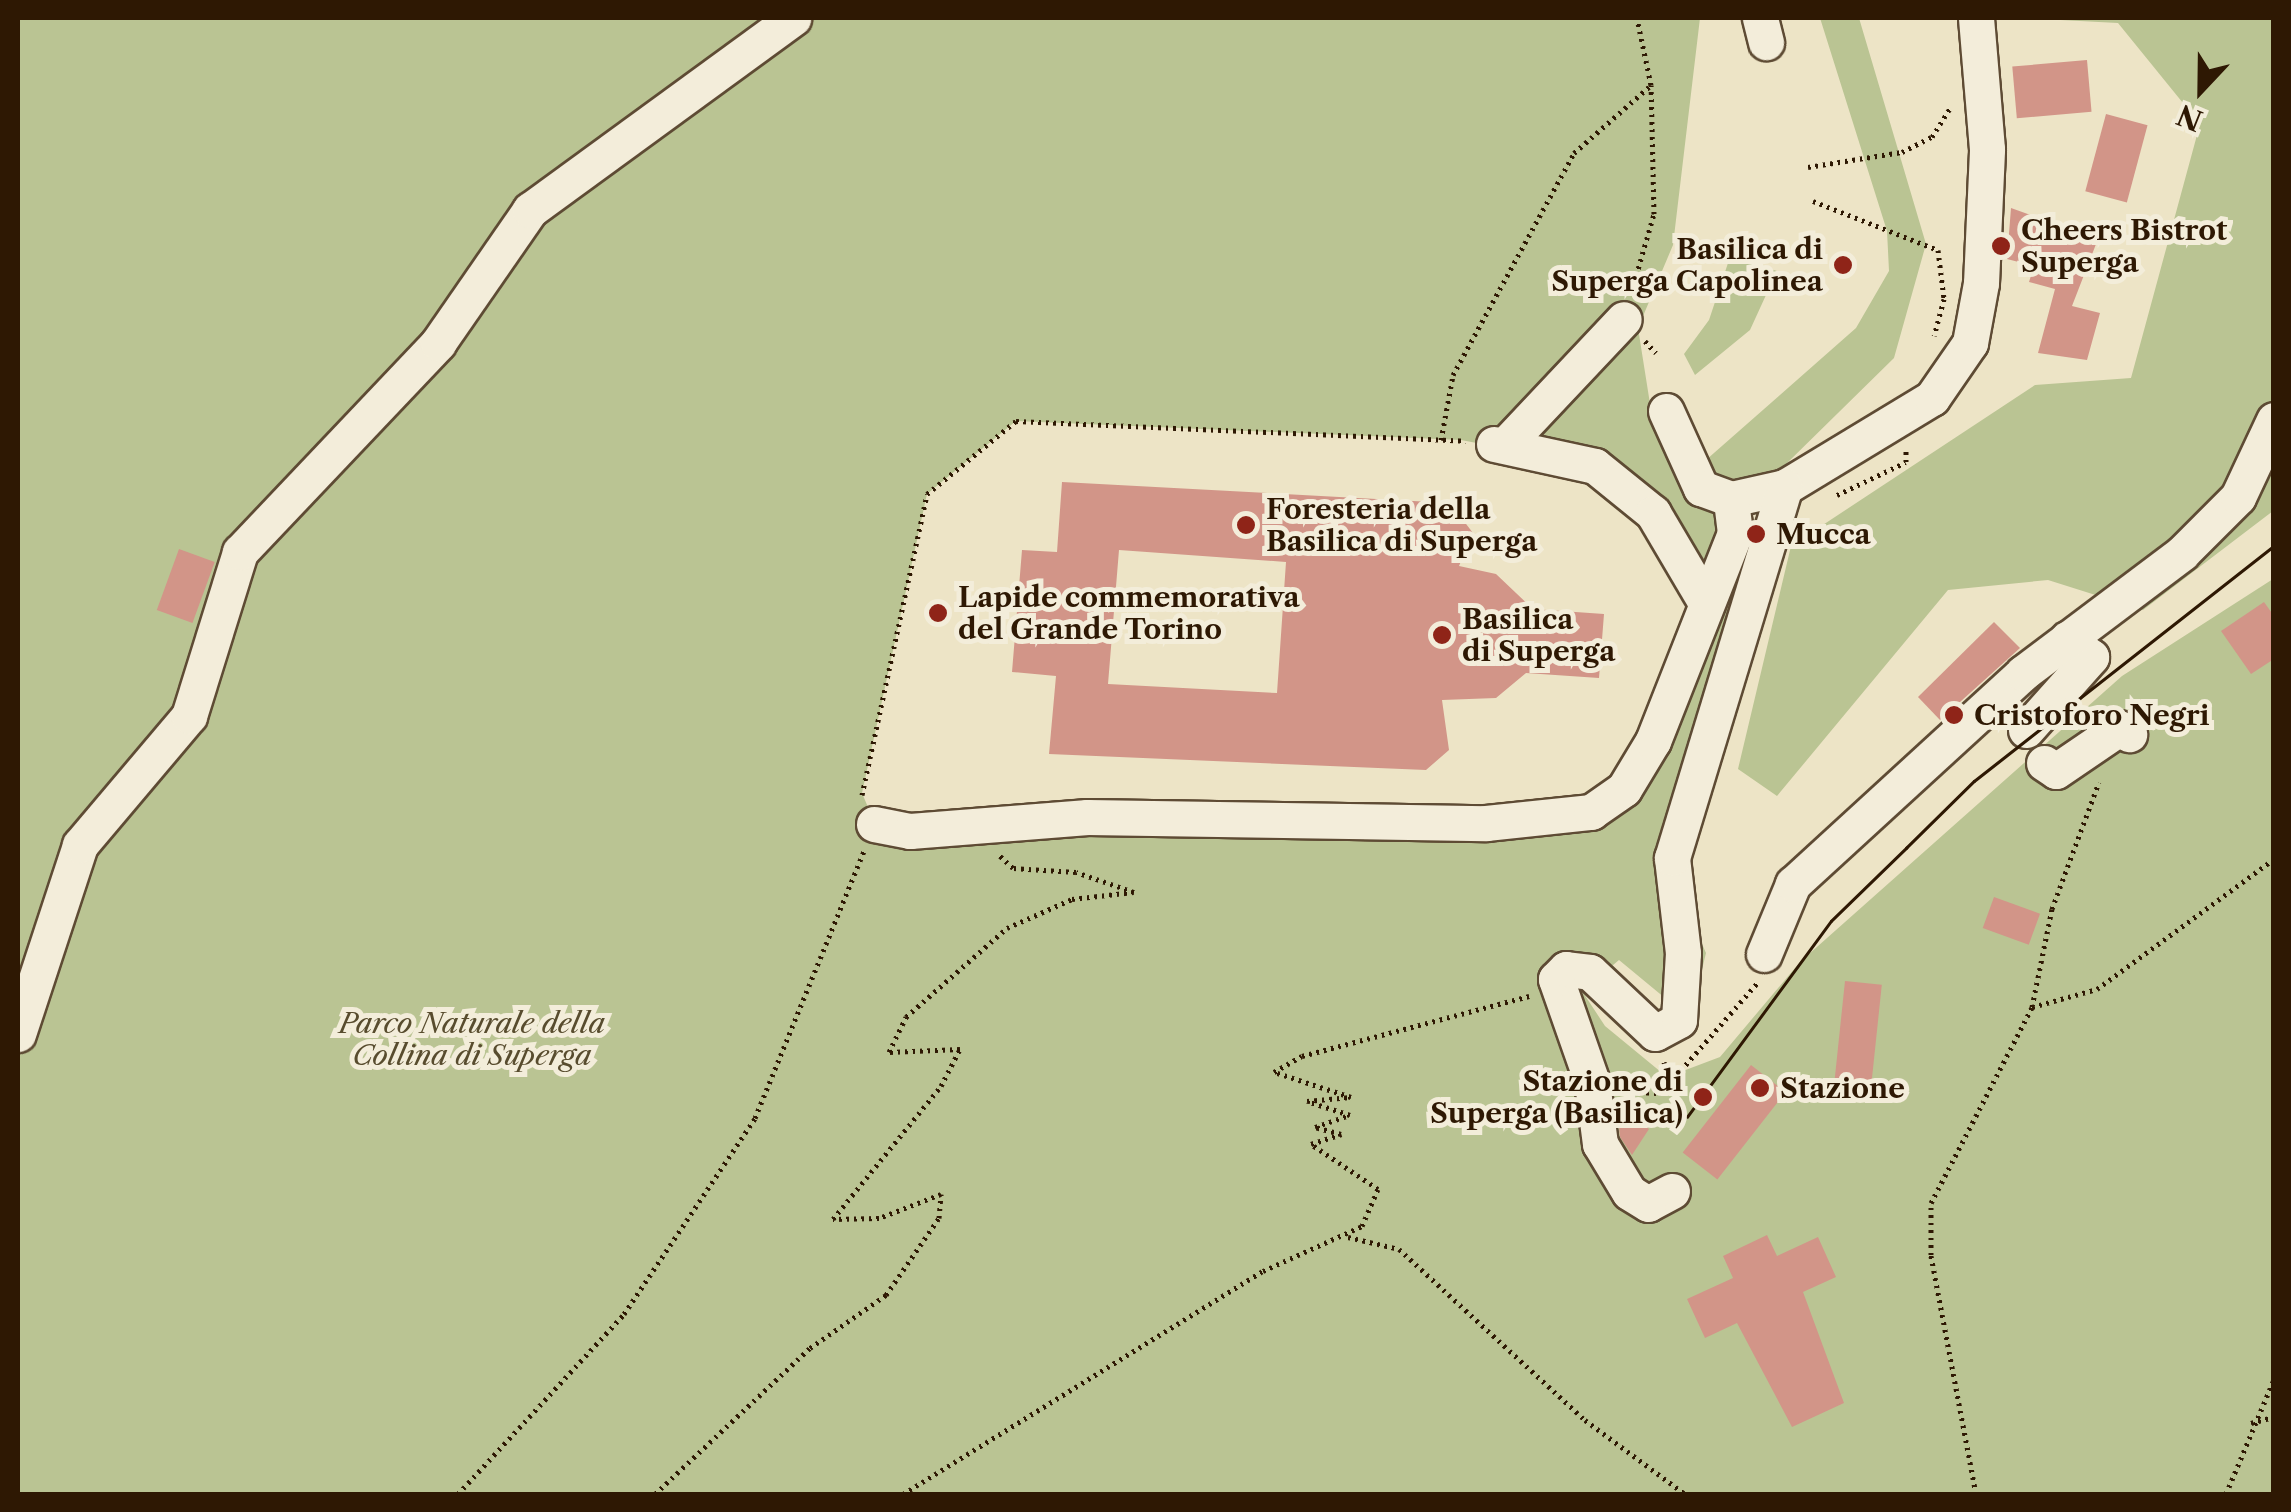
<!DOCTYPE html>
<style>
body{margin:0}
#map{position:relative;width:2291px;height:1512px;overflow:hidden;background:#ede4c6;font-family:"Libre Caslon Text",serif}
div>[style]{position:absolute}
[style*='--x']{left:calc(var(--x)*1px);top:calc(var(--y)*1px);width:calc(var(--w)*1px);rotate:calc(var(--a)*1deg)}
.green>*{inset:0;background:#bac493}
.building>*{inset:0;background:#d29588;transform-origin:0 0}
.path>*{height:5px;margin-top:-2.5px;transform-origin:0;background:repeating-linear-gradient(90deg,#2e1803 0 2.5px,transparent 0 7.5px)}
.roads{filter:drop-shadow(2px 0 #5e4b34) drop-shadow(-2px 0 #5e4b34) drop-shadow(0 2px #5e4b34) drop-shadow(0 -2px #5e4b34)}
.minor>*{height:35px;margin:-17.5px;padding:0 17.5px;transform-origin:17.5px;border-radius:17.5px;background:#f3edda}
.tram>*{height:2.5px;margin:-1.25px;padding:0 1.25px;transform-origin:1.25px;border-radius:1.25px;background:#2e1803}
.dots>*{width:28px;height:28px;translate:-50% -50%;box-sizing:border-box;border:5px solid #f3edda;border-radius:50%}
span{translate:-50% -50%;white-space:nowrap;text-align:center;line-height:1.15;-webkit-text-stroke:10px #f3edda;paint-order:stroke}
.poi-label{font-size:28px;color:#2e1803;font-weight:700}
.left{translate:0 -50%;text-align:left}
.right{translate:-100% -50%;text-align:right}
.park-label{font-size:28px;color:#584c2e;font-style:italic}
.frame{position:absolute;inset:0;border:20px solid #2e1803;pointer-events:none}
.north{position:absolute;left:2151px;top:40px;width:100px;height:100px;-webkit-text-stroke:8px #f3edda;paint-order:stroke;rotate:202deg;font-size:28px;font-weight:700;line-height:40px;text-align:center;color:#2e1803}
.north::after{content:'';display:block;margin:auto;width:35px;height:45px;background:#2e1803;clip-path:polygon(50% 0,100% 100%,50% 72%,0 100%)}
</style>
<div id="map">
<div class="green">
<div style="clip-path:polygon(evenodd,18px 18px,1700px 18px,1673px 245px,1638px 328px,1654px 429px,1680px 457px,1706px 460px,1856px 328px,1889px 271px,1887px 231px,1820px 18px,1859px 18px,1926px 244px,1894px 358px,1782px 468px,1752px 516px,1677px 888px,1706px 953px,1693px 1006px,1671px 1003px,1619px 960px,1582px 991px,1605px 1026px,1667px 1077px,1720px 1057px,1800px 962px,2122px 676px,2273px 579px,2273px 1494px,18px 1494px,18px 18px,1016px 421px,1461px 440px,1595px 466px,1706px 603px,1653px 741px,1591px 812px,875px 824px,862px 793px,927px 494px,1016px 421px)"></div>
<div style="clip-path:polygon(2022px 18px,2273px 18px,2273px 511px,2143px 610px,2048px 580px,1948px 590px,1777px 796px,1738px 769px,1791px 546px,2035px 385px,2131px 378px,2200px 124px,2118px 23px)"></div>
<div style="clip-path:polygon(1730px 257px,1777px 271px,1750px 330px,1695px 375px,1684px 354px,1709px 320px)"></div>
</div>
<div class="building">
<div style="left:2087px;top:60px;width:52px;height:75px;rotate:85deg"></div>
<div style="left:2106px;top:114px;width:43px;height:80px;rotate:15deg"></div>
<div style="clip-path:polygon(2011px 208px,2098px 239px,2072px 306px,2100px 313px,2087px 360px,2038px 353px,2055px 289px,2029px 282px,2034px 266px,2007px 259px)"></div>
<div style="clip-path:polygon(evenodd,1062px 482px,1450px 503px,1473px 533px,1459px 566px,1496px 574px,1533px 609px,1604px 614px,1599px 678px,1526px 673px,1496px 698px,1442px 700px,1449px 750px,1426px 770px,1049px 754px,1056px 676px,1012px 672px,1022px 550px,1057px 552px,1062px 482px,1119px 550px,1286px 562px,1277px 693px,1108px 684px,1119px 550px)"></div>
<div style="left:179px;top:549px;width:38px;height:65px;rotate:20deg"></div>
<div style="clip-path:polygon(2264px 602px,2274px 616px,2274px 659px,2251px 674px,2221px 631px)"></div>
<div style="clip-path:polygon(1994px 622px,2020px 648px,1940px 720px,1918px 697px)"></div>
<div style="left:1994px;top:897px;width:49px;height:33px;rotate:20deg"></div>
<div style="left:1845px;top:981px;width:37px;height:105px;rotate:6deg"></div>
<div style="left:1751px;top:1065px;width:44px;height:111px;rotate:38deg"></div>
<div style="clip-path:polygon(1617px 1107px,1649px 1129px,1632px 1155px,1620px 1137px)"></div>
<div style="clip-path:polygon(1767px 1235px,1777px 1256px,1818px 1237px,1836px 1277px,1803px 1292px,1844px 1403px,1792px 1427px,1737px 1323px,1705px 1338px,1687px 1299px,1733px 1278px,1723px 1256px)"></div>
</div>
<div class="path">
<div style="--x:1808;--y:167;--w:95;--a:-9.1"></div>
<div style="--x:1902;--y:152;--w:34;--a:-27"></div>
<div style="--x:1932;--y:137;--w:36;--a:-58"></div>
<div style="--x:1813;--y:201;--w:134;--a:21.4"></div>
<div style="--x:1938;--y:250;--w:49;--a:83"></div>
<div style="--x:1944;--y:299;--w:38;--a:105"></div>
<div style="--x:1632;--y:290;--w:79;--a:-73.9"></div>
<div style="--x:1654;--y:214;--w:129;--a:-91.3"></div>
<div style="--x:1651;--y:85;--w:68;--a:-101.8"></div>
<div style="--x:1645;--y:341;--w:16;--a:47"></div>
<div style="--x:1441;--y:440;--w:66;--a:-79.5"></div>
<div style="--x:1453;--y:375;--w:253;--a:-61.4"></div>
<div style="--x:1574;--y:153;--w:103;--a:-41.4"></div>
<div style="--x:1837;--y:495;--w:76;--a:-25.6"></div>
<div style="--x:1906;--y:462;--w:13;--a:-90"></div>
<div style="--x:862;--y:795;--w:308;--a:-77.8"></div>
<div style="--x:927;--y:494;--w:115;--a:-39.4"></div>
<div style="--x:1016;--y:421;--w:450;--a:2.5"></div>
<div style="--x:2032;--y:1007;--w:67;--a:-15.5"></div>
<div style="--x:2097;--y:989;--w:220;--a:-36.3"></div>
<div style="--x:1664;--y:1062;--w:22;--a:74"></div>
<div style="--x:1623;--y:1076;--w:23;--a:45"></div>
<div style="--x:1639;--y:1092;--w:22;--a:3"></div>
<div style="--x:1661;--y:1093;--w:149;--a:-48.8"></div>
<div style="--x:1624;--y:1098;--w:52;--a:34"></div>
<div style="--x:1348;--y:1237;--w:52;--a:13.2"></div>
<div style="--x:1399;--y:1249;--w:253;--a:42.6"></div>
<div style="--x:1585;--y:1420;--w:124;--a:36.5"></div>
<div style="--x:2251;--y:1423;--w:24;--a:-15"></div>
<div style="--x:458;--y:1494;--w:245;--a:-47.3"></div>
<div style="--x:624;--y:1314;--w:236;--a:-56.2"></div>
<div style="--x:755;--y:1118;--w:288;--a:-67.8"></div>
<div style="--x:655;--y:1494;--w:213;--a:-43.3"></div>
<div style="--x:810;--y:1348;--w:93;--a:-34.9"></div>
<div style="--x:886;--y:1295;--w:93;--a:-55.5"></div>
<div style="--x:939;--y:1218;--w:24;--a:-85"></div>
<div style="--x:941;--y:1194;--w:66;--a:158.8"></div>
<div style="--x:879;--y:1218;--w:46;--a:178.8"></div>
<div style="--x:833;--y:1219;--w:171;--a:-50.9"></div>
<div style="--x:941;--y:1086;--w:42;--a:-62.8"></div>
<div style="--x:960;--y:1049;--w:71;--a:177.6"></div>
<div style="--x:889;--y:1052;--w:39;--a:-64"></div>
<div style="--x:906;--y:1017;--w:135;--a:-41.4"></div>
<div style="--x:1007;--y:928;--w:71;--a:-24"></div>
<div style="--x:1072;--y:899;--w:62;--a:-6.4"></div>
<div style="--x:1134;--y:892;--w:61;--a:-161"></div>
<div style="--x:1076;--y:872;--w:63;--a:-176.4"></div>
<div style="--x:1013;--y:868;--w:21;--a:-137"></div>
<div style="--x:903;--y:1494;--w:423;--a:-31.8"></div>
<div style="--x:1263;--y:1271;--w:109;--a:-24.4"></div>
<div style="--x:1362;--y:1226;--w:40;--a:-66.6"></div>
<div style="--x:1378;--y:1189;--w:81;--a:-146.1"></div>
<div style="--x:1311;--y:1144;--w:32;--a:-18"></div>
<div style="--x:1341;--y:1134;--w:27;--a:-165"></div>
<div style="--x:1315;--y:1127;--w:37;--a:-19"></div>
<div style="--x:1350;--y:1115;--w:45;--a:-162"></div>
<div style="--x:1307;--y:1101;--w:44;--a:-5.2"></div>
<div style="--x:1351;--y:1097;--w:81;--a:-162"></div>
<div style="--x:1274;--y:1072;--w:32;--a:-30"></div>
<div style="--x:1302;--y:1056;--w:235;--a:-14.8"></div>
<div style="--x:1976;--y:1494;--w:243;--a:-100.7"></div>
<div style="--x:1931;--y:1255;--w:52;--a:-90"></div>
<div style="--x:1931;--y:1203;--w:220;--a:-62.7"></div>
<div style="--x:2032;--y:1007;--w:100;--a:-78.5"></div>
<div style="--x:2052;--y:909;--w:135;--a:-69.7"></div>
<div style="--x:2226;--y:1494;--w:125;--a:-67.3"></div>
</div>
<div class="roads">
<div class="minor">
<div style="--x:1760;--y:18;--w:25;--a:76"></div>
<div style="--x:1666;--y:411;--w:85;--a:65.6"></div>
<div style="--x:1701;--y:488;--w:32;--a:20"></div>
<div style="--x:1731;--y:499;--w:55;--a:-12.5"></div>
<div style="--x:1785;--y:487;--w:172;--a:-31.2"></div>
<div style="--x:1932;--y:398;--w:67;--a:-55.4"></div>
<div style="--x:1970;--y:343;--w:61;--a:-79.6"></div>
<div style="--x:1981;--y:283;--w:134;--a:-87.4"></div>
<div style="--x:1987;--y:149;--w:131;--a:-94.8"></div>
<div style="--x:1507;--y:443;--w:170;--a:-46.7"></div>
<div style="--x:1494;--y:444;--w:103;--a:12.3"></div>
<div style="--x:1595;--y:466;--w:75;--a:39"></div>
<div style="--x:1653;--y:513;--w:104;--a:59.5"></div>
<div style="--x:2026;--y:730;--w:98;--a:-48.3"></div>
<div style="--x:2091;--y:657;--w:30;--a:-143"></div>
<div style="--x:2044;--y:763;--w:14;--a:34"></div>
<div style="--x:2056;--y:771;--w:76;--a:-34.3"></div>
<div style="--x:2119;--y:728;--w:12;--a:31"></div>
<div style="--x:874;--y:824;--w:37;--a:11"></div>
<div style="--x:910;--y:831;--w:178;--a:-4.5"></div>
<div style="--x:1087;--y:817;--w:399;--a:0.9"></div>
<div style="--x:1486;--y:823;--w:106;--a:-6"></div>
<div style="--x:1591;--y:812;--w:40;--a:-34.9"></div>
<div style="--x:1624;--y:789;--w:56;--a:-58.9"></div>
<div style="--x:1653;--y:741;--w:224;--a:-68.5"></div>
<div style="--x:1735;--y:533;--w:34;--a:-97"></div>
<div style="--x:1764;--y:954;--w:76;--a:-67.5"></div>
<div style="--x:1793;--y:884;--w:312;--a:-42.5"></div>
<div style="--x:2023;--y:673;--w:199;--a:-37"></div>
<div style="--x:2182;--y:553;--w:79;--a:-45"></div>
<div style="--x:2238;--y:497;--w:85;--a:-64.9"></div>
<div style="--x:18;--y:1034;--w:199;--a:-71.8"></div>
<div style="--x:80;--y:845;--w:169;--a:-49.8"></div>
<div style="--x:189;--y:716;--w:172;--a:-72.7"></div>
<div style="--x:240;--y:552;--w:288;--a:-46.5"></div>
<div style="--x:438;--y:343;--w:162;--a:-55.3"></div>
<div style="--x:530;--y:210;--w:326;--a:-36.1"></div>
<div style="--x:1672;--y:1191;--w:27;--a:152"></div>
<div style="--x:1648;--y:1204;--w:22;--a:-148"></div>
<div style="--x:1629;--y:1192;--w:56;--a:-121.1"></div>
<div style="--x:1600;--y:1144;--w:63;--a:-97.4"></div>
<div style="--x:1592;--y:1082;--w:109;--a:-109.3"></div>
<div style="--x:1556;--y:979;--w:14;--a:-45"></div>
<div style="--x:1566;--y:969;--w:24;--a:7"></div>
<div style="--x:1590;--y:972;--w:89;--a:43.2"></div>
<div style="--x:1655;--y:1033;--w:27;--a:-28"></div>
<div style="--x:1679;--y:1020;--w:67;--a:-86.6"></div>
<div style="--x:1683;--y:953;--w:96;--a:-96.6"></div>
<div style="--x:1672;--y:858;--w:388;--a:-73.1"></div>
</div>
</div>
<div class="tram">
<div style="--x:1687;--y:1117;--w:243;--a:-53.7"></div>
<div style="--x:1831;--y:921;--w:105;--a:-44.2"></div>
<div style="--x:1906;--y:848;--w:95;--a:-44.6"></div>
<div style="--x:1974;--y:781;--w:381;--a:-38.1"></div>
</div>
<div class="dots">
<div style="left:2001px;top:246px;background:#8f2418"></div>
<div style="left:1843px;top:265px;background:#8f2418"></div>
<div style="left:1246px;top:525px;background:#8f2418"></div>
<div style="left:1756px;top:534px;background:#8f2418"></div>
<div style="left:938px;top:613px;background:#8f2418"></div>
<div style="left:1442px;top:635px;background:#8f2418"></div>
<div style="left:1954px;top:715px;background:#8f2418"></div>
<div style="left:1760px;top:1088px;background:#8f2418"></div>
<div style="left:1703px;top:1097px;background:#8f2418"></div>
</div>
<div class="poi-label">
<span class="left" style="left:2021px;top:246px">Cheers Bistrot<br>Superga</span>
<span class="right" style="left:1823px;top:265px">Basilica di<br>Superga Capolinea</span>
<span class="left" style="left:1266px;top:525px">Foresteria della<br>Basilica di Superga</span>
<span class="left" style="left:1776px;top:534px">Mucca</span>
<span class="left" style="left:958px;top:613px">Lapide commemorativa<br>del Grande Torino</span>
<span class="left" style="left:1462px;top:635px">Basilica<br>di Superga</span>
<span class="left" style="left:1974px;top:715px">Cristoforo Negri</span>
<span class="right" style="left:1683px;top:1097px">Stazione di<br>Superga (Basilica)</span>
<span class="left" style="left:1780px;top:1088px">Stazione</span>
</div>
<div class="park-label">
<span style="left:472px;top:1039px">Parco Naturale della<br>Collina di Superga</span>
</div>
<div class="frame"></div>
<div class="north">N</div>
</div>
